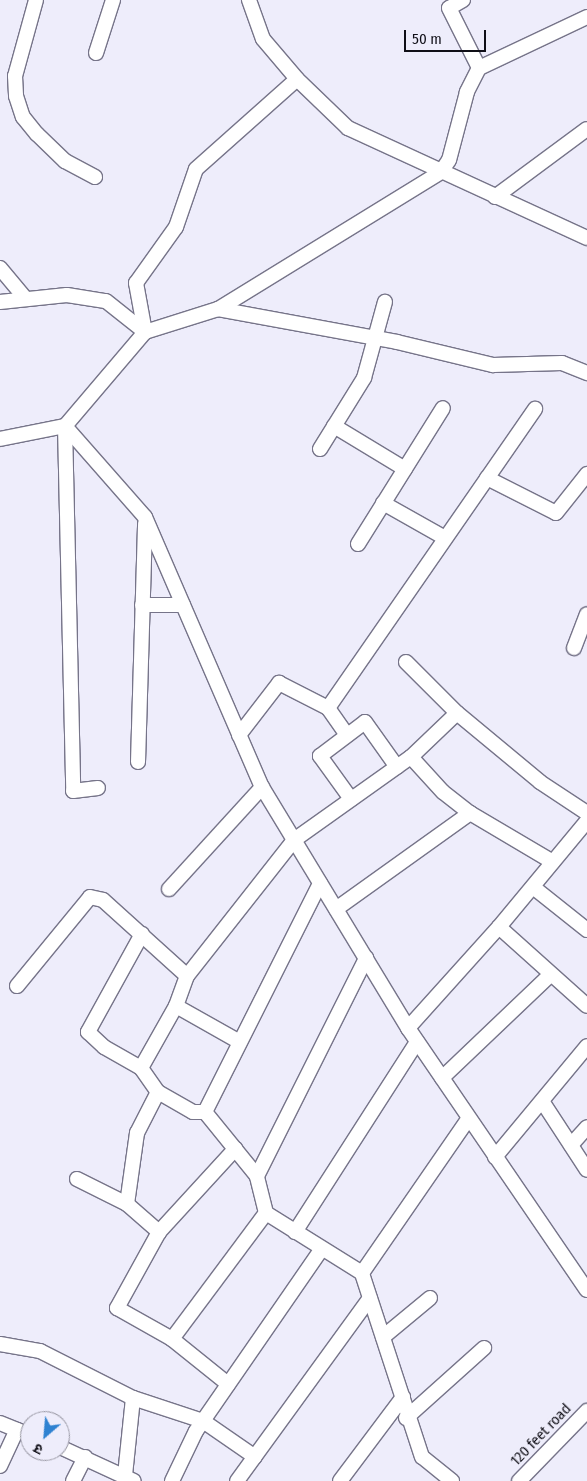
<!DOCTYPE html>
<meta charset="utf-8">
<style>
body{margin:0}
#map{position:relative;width:587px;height:1481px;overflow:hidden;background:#eeedfb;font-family:"Fira Sans Condensed","Noto Sans Devanagari",sans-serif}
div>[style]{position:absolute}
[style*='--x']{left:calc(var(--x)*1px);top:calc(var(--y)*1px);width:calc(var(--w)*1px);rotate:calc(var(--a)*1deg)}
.roads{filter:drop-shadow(1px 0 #767489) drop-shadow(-1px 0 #767489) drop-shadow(0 1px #767489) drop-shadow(0 -1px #767489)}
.minor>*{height:14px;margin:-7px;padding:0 7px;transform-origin:7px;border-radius:7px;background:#fff}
span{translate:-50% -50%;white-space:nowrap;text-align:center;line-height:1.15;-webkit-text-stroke:4px #eeedfb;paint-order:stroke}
.street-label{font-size:15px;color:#100f17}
.north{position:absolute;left:20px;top:1411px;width:50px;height:50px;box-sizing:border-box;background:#eeedfb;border:1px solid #9594a0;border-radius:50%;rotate:207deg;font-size:14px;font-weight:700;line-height:20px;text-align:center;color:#100f17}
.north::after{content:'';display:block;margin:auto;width:18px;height:22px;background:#2f82d1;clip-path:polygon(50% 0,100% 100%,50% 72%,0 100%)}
.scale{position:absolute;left:404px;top:30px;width:82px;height:22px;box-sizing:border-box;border:2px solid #100f17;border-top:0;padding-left:6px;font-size:15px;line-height:18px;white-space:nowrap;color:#100f17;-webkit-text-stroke:4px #eeedfb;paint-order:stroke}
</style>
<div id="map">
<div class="roads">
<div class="minor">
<div style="--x:36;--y:0;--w:79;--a:105.4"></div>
<div style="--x:15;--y:76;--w:20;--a:87"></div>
<div style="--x:16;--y:96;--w:22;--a:72"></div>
<div style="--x:23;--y:117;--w:22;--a:51"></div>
<div style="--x:37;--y:134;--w:39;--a:44"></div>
<div style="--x:65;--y:161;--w:34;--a:28"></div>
<div style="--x:249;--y:0;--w:41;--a:70.3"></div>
<div style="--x:263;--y:39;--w:52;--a:49.6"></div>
<div style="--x:297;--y:79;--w:71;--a:43.9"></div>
<div style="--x:348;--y:128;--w:263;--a:24.7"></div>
<div style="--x:463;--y:0;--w:16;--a:150"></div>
<div style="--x:449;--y:8;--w:67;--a:63.4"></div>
<div style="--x:587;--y:17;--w:119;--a:154.7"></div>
<div style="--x:479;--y:68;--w:27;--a:117"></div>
<div style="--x:467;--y:92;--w:70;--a:104.8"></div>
<div style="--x:449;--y:160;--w:14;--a:124"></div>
<div style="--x:441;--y:172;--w:262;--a:148.4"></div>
<div style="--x:218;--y:309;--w:182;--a:10.4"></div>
<div style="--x:397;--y:342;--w:99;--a:13.5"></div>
<div style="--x:493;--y:365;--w:69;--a:-1.7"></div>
<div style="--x:562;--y:363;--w:27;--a:22"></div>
<div style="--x:96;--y:53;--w:56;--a:-72.2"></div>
<div style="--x:495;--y:197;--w:114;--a:-36.5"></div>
<div style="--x:0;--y:268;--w:39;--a:50"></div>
<div style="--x:0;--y:302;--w:67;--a:-6"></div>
<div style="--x:67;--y:295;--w:39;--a:9"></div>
<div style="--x:106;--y:301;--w:50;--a:38.5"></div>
<div style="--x:145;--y:332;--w:50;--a:-100.4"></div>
<div style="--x:136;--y:283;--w:69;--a:-54.5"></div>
<div style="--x:176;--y:227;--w:61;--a:-71"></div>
<div style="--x:196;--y:169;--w:135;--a:-41.7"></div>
<div style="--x:218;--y:309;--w:77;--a:162.5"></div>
<div style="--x:145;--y:332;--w:123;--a:130.4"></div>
<div style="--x:65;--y:426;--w:121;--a:48.7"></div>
<div style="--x:145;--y:517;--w:294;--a:66.6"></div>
<div style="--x:262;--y:787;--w:282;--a:58.8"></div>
<div style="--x:408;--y:1028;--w:317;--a:55.7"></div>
<div style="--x:334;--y:426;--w:83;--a:31.2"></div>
<div style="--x:0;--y:439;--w:66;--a:-11.3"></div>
<div style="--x:65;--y:426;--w:365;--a:88.7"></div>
<div style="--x:73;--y:791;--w:25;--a:-7"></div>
<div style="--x:320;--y:449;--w:84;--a:-58.2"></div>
<div style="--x:364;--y:378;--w:79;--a:-74.6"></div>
<div style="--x:487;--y:478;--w:77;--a:26.9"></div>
<div style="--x:556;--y:513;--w:50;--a:-51.5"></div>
<div style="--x:383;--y:503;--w:71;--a:29.4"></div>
<div style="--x:358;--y:544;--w:160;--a:-58"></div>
<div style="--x:142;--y:605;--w:41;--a:0"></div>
<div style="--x:574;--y:648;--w:36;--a:-69"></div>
<div style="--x:406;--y:662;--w:72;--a:45"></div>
<div style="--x:457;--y:713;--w:64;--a:136.3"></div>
<div style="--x:328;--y:708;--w:33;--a:55"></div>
<div style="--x:457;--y:713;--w:108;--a:39.7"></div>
<div style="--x:540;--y:782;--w:56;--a:33.4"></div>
<div style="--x:239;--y:735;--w:66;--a:-52.4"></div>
<div style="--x:279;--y:683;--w:55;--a:27"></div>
<div style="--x:328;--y:708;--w:364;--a:-55.3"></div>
<div style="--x:138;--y:762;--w:239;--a:-88.3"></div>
<div style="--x:351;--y:799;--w:53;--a:-125.8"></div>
<div style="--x:320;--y:756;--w:56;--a:-37.1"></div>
<div style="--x:365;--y:722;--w:55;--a:54.6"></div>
<div style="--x:533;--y:887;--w:69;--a:38.5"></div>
<div style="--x:169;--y:889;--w:138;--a:-47.6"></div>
<div style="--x:336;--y:909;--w:165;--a:-35.6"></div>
<div style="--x:470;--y:813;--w:96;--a:30.6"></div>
<div style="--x:499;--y:927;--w:118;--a:41.9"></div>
<div style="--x:142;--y:934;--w:112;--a:118.9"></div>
<div style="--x:88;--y:1032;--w:22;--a:43"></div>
<div style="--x:104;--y:1047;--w:43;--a:29.6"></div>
<div style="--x:141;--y:1068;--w:29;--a:55"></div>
<div style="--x:158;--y:1092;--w:40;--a:29.7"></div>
<div style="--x:193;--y:1112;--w:12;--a:0"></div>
<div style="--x:17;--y:986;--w:115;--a:-50.6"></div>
<div style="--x:90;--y:897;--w:13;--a:13"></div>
<div style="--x:103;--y:900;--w:113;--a:42.1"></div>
<div style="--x:176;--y:1006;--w:73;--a:29.4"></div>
<div style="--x:408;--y:1028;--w:136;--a:-48"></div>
<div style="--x:499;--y:927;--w:138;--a:-50.3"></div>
<div style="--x:141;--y:1068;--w:71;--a:-60.6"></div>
<div style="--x:176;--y:1006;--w:32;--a:-70"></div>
<div style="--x:187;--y:976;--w:173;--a:-51.8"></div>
<div style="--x:294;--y:840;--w:143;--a:-35.4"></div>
<div style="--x:411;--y:757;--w:47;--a:47.6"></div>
<div style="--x:443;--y:792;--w:34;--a:38"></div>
<div style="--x:442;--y:1078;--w:148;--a:-43.6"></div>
<div style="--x:542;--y:1101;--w:82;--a:56.9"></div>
<div style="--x:571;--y:1145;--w:24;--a:-48"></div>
<div style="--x:495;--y:1157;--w:144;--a:-50.3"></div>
<div style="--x:257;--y:1176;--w:82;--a:-129.1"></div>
<div style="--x:205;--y:1112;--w:256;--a:-63.3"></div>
<div style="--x:77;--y:1179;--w:56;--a:26.6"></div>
<div style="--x:127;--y:1204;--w:43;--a:41.2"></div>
<div style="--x:159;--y:1232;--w:113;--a:-47.5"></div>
<div style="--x:127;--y:1204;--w:72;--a:-82"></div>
<div style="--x:137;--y:1133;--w:46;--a:-62.9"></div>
<div style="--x:159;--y:1232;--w:87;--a:118.9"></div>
<div style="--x:117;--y:1308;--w:63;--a:29.4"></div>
<div style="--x:172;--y:1339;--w:72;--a:38.8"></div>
<div style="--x:295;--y:1232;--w:226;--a:-57.3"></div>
<div style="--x:362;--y:1273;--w:113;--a:-148"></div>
<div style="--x:266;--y:1213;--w:38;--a:-104"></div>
<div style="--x:257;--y:1176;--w:244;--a:-63.4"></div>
<div style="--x:383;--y:1337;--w:61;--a:-39.7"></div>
<div style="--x:172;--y:1339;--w:157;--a:-53.3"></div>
<div style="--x:0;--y:1344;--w:41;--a:9.9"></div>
<div style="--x:40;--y:1351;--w:104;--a:26.8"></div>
<div style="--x:133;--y:1398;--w:77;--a:95.9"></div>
<div style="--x:133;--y:1398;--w:74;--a:18.2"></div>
<div style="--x:203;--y:1421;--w:63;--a:34.7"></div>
<div style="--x:406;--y:1418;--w:105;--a:-41.9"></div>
<div style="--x:0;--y:1423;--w:32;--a:22"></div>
<div style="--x:60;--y:1447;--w:81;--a:24.7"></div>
<div style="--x:0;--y:1466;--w:40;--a:-65"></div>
<div style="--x:73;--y:1481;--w:27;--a:-63"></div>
<div style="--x:172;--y:1481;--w:55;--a:-64.4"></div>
<div style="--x:196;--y:1431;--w:220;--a:-55.4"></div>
<div style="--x:237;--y:1481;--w:226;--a:-54"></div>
<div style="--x:340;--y:1481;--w:105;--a:-53.1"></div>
<div style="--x:452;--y:1481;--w:38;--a:-141"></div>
<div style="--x:422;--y:1457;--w:194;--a:-108.1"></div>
<div style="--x:362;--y:1273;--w:188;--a:-55.4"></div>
<div style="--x:519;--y:1481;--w:98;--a:-45.8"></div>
</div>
</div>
<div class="street-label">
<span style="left:541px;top:1435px;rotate:-46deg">120 feet road</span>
</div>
<div class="north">उ</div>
<div class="scale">50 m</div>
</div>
